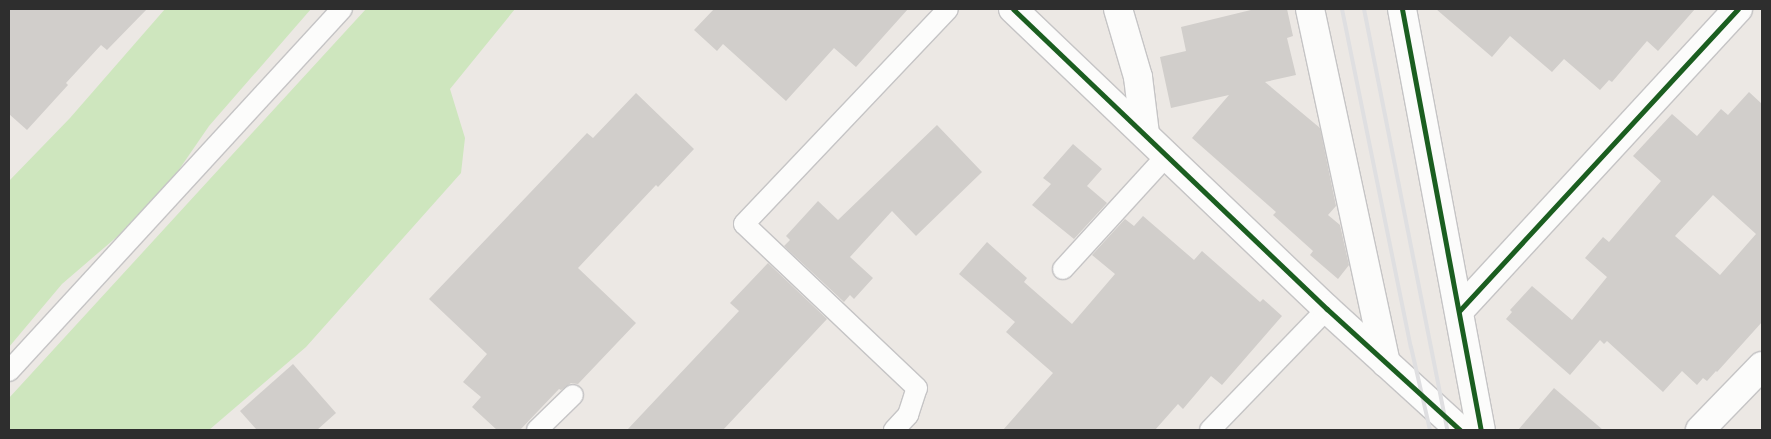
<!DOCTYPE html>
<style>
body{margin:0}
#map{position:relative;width:1771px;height:439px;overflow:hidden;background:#ece8e4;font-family:Raleway,sans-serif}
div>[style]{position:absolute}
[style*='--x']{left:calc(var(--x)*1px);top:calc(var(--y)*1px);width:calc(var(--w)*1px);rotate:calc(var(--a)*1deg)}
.green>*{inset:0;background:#cee6be}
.building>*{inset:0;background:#d1cecb}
.roads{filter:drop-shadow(1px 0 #c5c4c5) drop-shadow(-1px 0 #c5c4c5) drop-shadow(0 1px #c5c4c5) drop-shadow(0 -1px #c5c4c5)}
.service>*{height:20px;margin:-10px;padding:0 10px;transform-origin:10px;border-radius:10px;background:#fcfcfb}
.minor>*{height:28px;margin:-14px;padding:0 14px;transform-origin:14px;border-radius:14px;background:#fcfcfb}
.tertiary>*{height:28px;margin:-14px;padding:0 14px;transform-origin:14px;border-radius:14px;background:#fcfcfb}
.rail>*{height:4px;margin:-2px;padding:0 2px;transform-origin:2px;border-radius:2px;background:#dfdfe1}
.cycleway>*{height:5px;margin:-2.5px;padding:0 2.5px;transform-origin:2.5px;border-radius:2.5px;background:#1b5e20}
span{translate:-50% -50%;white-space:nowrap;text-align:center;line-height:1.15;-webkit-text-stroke:4px #fff;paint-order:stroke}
.frame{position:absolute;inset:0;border:10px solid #2e2e2e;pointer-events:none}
</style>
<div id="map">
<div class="green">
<div style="clip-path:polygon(165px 9px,311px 9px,209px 126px,176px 174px,119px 235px,62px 284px,9px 347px,9px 181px,70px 118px)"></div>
<div style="clip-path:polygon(366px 9px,515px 9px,450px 89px,465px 138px,461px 173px,306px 347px,209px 430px,9px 430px,9px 398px)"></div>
</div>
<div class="building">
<div style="clip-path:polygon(9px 9px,147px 9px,107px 50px,101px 45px,66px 83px,68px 85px,27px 130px,9px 114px)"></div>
<div style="clip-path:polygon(714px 9px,908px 9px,856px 67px,834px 48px,786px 101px,723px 44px,717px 51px,694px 30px)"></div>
<div style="clip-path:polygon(1255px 9px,1287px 9px,1293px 36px,1287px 38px,1296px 75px,1265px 82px,1320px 128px,1336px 206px,1328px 215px,1340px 225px,1349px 265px,1338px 279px,1310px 255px,1313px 251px,1273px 215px,1276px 212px,1192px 138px,1229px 95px,1171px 108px,1160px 57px,1186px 51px,1181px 27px)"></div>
<div style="clip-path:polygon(1436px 9px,1695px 9px,1658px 51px,1647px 41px,1612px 82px,1609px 80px,1600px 90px,1564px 59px,1552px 72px,1510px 36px,1492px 57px)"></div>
<div style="clip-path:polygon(evenodd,1749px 92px,1762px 104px,1762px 322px,1717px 372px,1716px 371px,1707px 381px,1703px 378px,1697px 385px,1682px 371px,1663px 392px,1607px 341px,1604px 344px,1600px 340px,1570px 375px,1506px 319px,1512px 312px,1510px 310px,1532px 286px,1572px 320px,1607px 277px,1585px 258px,1603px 237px,1609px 242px,1661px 181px,1633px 156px,1672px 114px,1697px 136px,1721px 109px,1728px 115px,1749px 92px,1713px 195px,1756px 234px,1720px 275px,1675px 236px,1713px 195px)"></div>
<div style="clip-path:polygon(636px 93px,694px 149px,658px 187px,656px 185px,578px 268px,636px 323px,578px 384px,571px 383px,561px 390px,559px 389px,520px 430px,497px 430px,472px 407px,481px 397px,463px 382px,487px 354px,429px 299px,587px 133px,593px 138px)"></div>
<div style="clip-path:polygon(937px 125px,982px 172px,916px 236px,892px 211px,850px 257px,873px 278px,854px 299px,850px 295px,844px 302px,784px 246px,790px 240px,786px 236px,818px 201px,838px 220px)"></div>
<div style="clip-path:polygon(1073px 144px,1102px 169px,1087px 186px,1107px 203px,1074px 239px,1032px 205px,1051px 184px,1043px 178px)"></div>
<div style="clip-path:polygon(1143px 216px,1194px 260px,1202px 251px,1260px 302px,1263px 299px,1282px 316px,1222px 385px,1211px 376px,1183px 409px,1178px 404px,1155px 430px,1003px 430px,1053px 373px,1006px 332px,1015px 322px,959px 274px,987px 242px,1027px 278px,1024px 282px,1072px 324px,1115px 274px,1092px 255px,1125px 219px,1134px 226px)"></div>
<div style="clip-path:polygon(768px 263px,827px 319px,723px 430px,627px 430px,739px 311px,730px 303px)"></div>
<div style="clip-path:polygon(293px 364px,336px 413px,317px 430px,257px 430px,240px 411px)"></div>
<div style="clip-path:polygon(1554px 388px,1603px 430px,1518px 430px)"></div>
</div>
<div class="roads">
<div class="service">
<div style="--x:1063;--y:269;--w:154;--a:-47.6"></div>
<div style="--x:9;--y:371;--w:492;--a:-47.4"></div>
<div style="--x:537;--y:430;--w:50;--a:-44.2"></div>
<div style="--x:894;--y:430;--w:21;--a:-47"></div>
<div style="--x:908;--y:415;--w:28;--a:-72"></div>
<div style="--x:917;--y:388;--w:238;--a:-136.5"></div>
<div style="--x:744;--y:224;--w:296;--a:-46.5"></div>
<div style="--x:1210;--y:430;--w:168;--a:-46"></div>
</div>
<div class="minor">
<div style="--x:1013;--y:9;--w:434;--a:43.7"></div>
<div style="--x:1327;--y:309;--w:180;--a:42.3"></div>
<div style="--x:1118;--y:9;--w:71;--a:73.6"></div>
<div style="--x:1138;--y:77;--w:57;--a:83"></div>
<div style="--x:1310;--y:9;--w:362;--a:77.9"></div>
<div style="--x:1402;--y:9;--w:428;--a:79.4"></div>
<div style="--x:1460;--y:310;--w:410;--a:-47.3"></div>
</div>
<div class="tertiary">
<div style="--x:1700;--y:430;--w:89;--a:-45.9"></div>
</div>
</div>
<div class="rail">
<div style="--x:1342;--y:9;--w:345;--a:78.5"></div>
<div style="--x:1411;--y:347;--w:85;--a:77.1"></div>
<div style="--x:1364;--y:9;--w:429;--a:78.8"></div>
</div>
<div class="cycleway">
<div style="--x:1013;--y:9;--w:434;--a:43.7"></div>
<div style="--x:1327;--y:309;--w:180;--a:42.3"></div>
<div style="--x:1402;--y:9;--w:428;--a:79.4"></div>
<div style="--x:1460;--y:310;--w:410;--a:-47.3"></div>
</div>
<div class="frame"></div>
</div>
